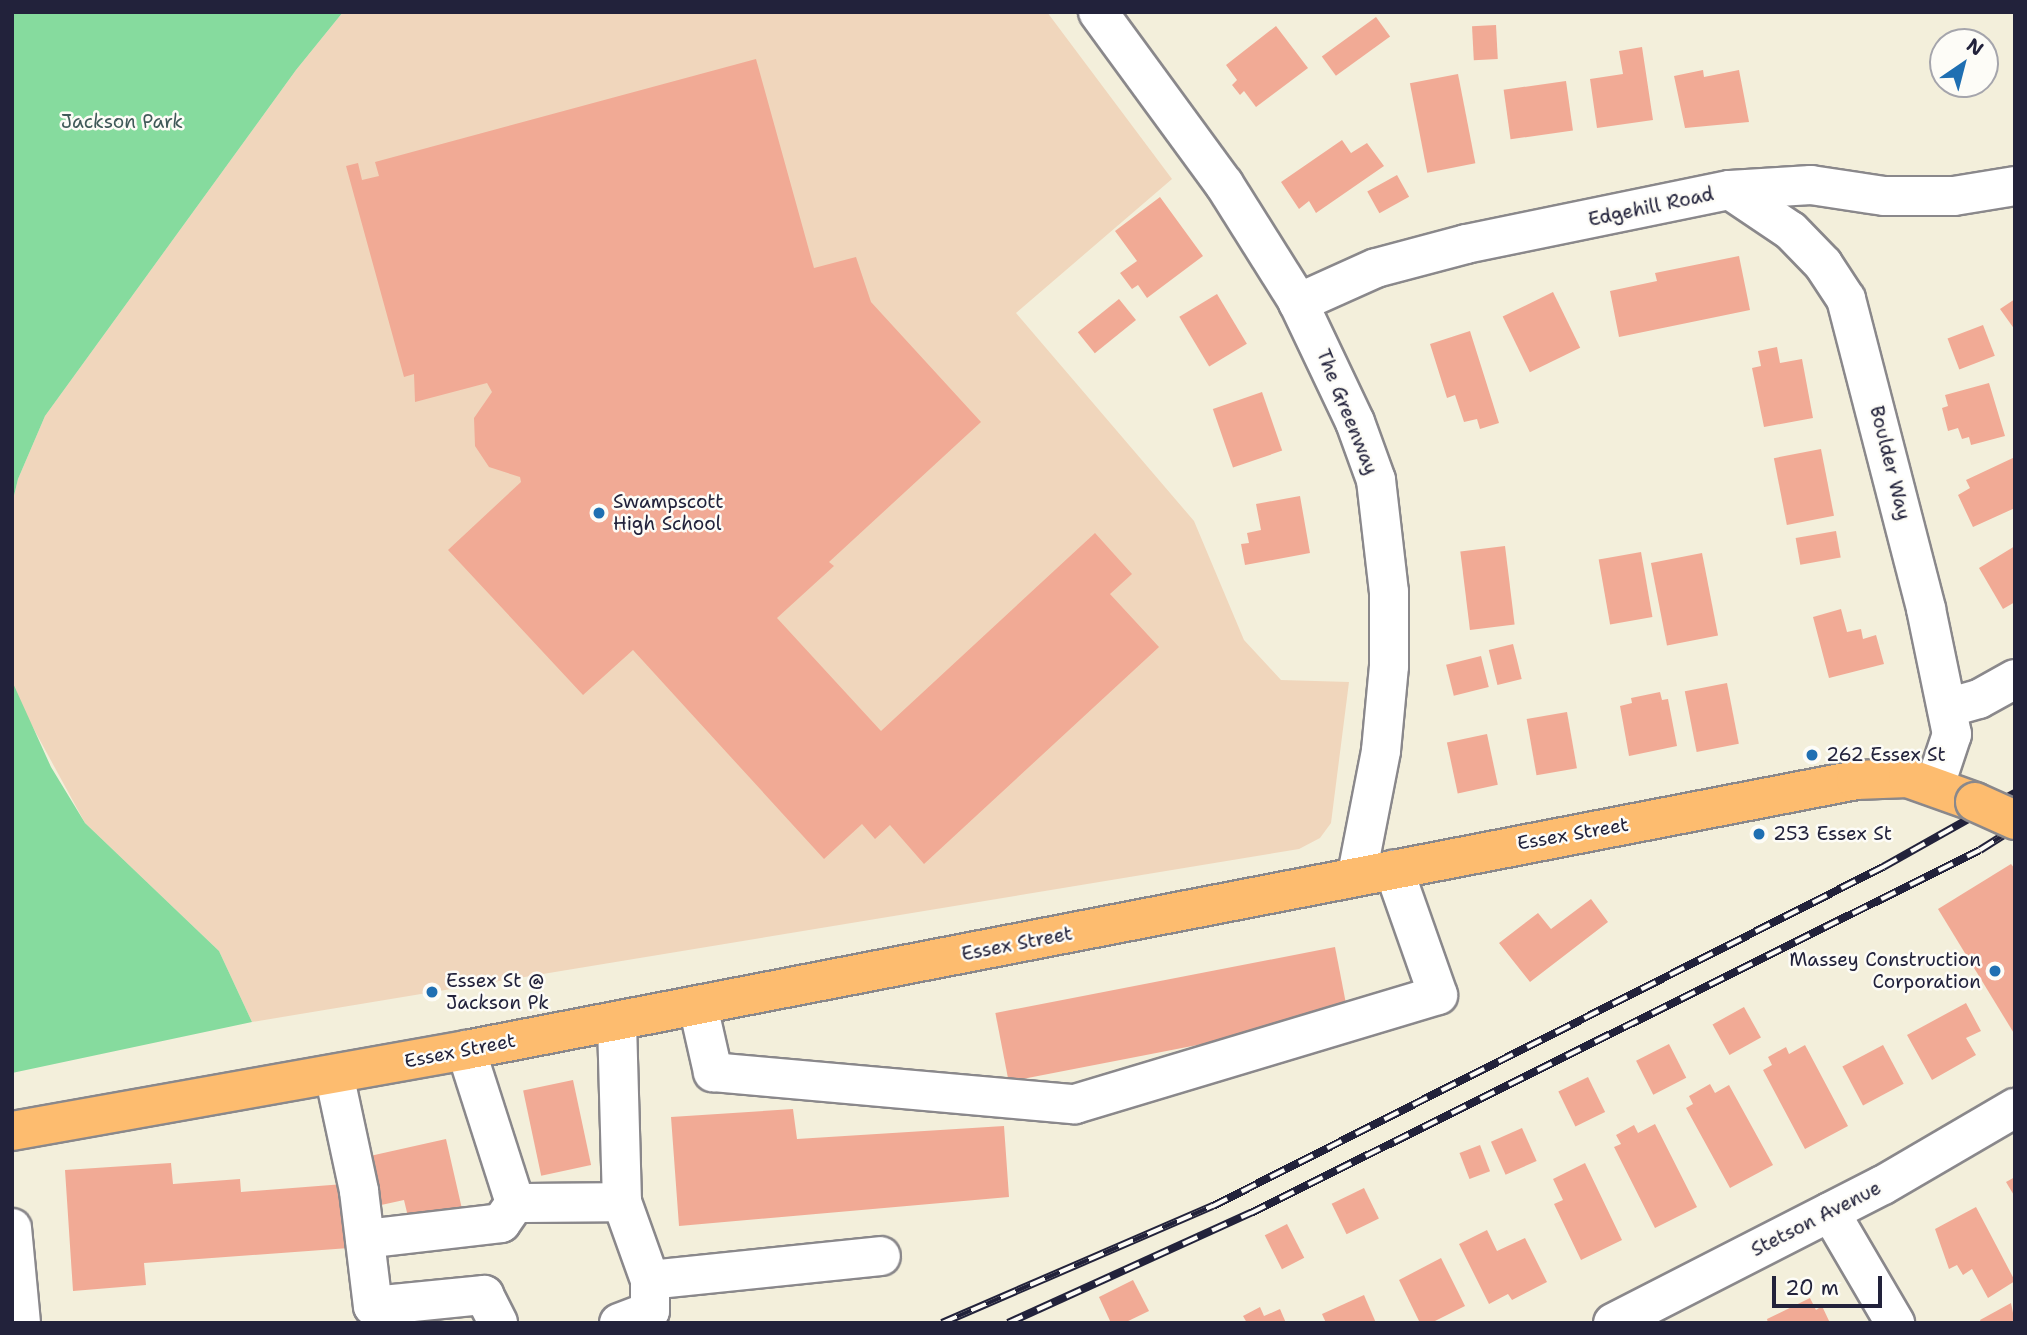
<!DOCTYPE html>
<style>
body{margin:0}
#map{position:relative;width:2027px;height:1335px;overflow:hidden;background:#f3efdb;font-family:"Shantell Sans",sans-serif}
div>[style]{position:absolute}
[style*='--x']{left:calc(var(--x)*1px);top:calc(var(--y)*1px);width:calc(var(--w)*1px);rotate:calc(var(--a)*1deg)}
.built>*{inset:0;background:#f0d6bc}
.green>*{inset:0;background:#86db9e}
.building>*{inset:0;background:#f1aa95;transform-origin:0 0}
.roads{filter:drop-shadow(2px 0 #8a888b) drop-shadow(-2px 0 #8a888b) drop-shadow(0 2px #8a888b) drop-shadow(0 -2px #8a888b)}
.minor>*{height:38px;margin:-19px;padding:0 19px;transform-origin:19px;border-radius:19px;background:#fff}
.major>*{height:38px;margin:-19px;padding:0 19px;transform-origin:19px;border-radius:19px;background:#fdbc6f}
.rail>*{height:8px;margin-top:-4px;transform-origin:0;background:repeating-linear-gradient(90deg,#fdfcf7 0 16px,#22223b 0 32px);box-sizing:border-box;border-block:2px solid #22223b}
.bridges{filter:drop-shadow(2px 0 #8a888b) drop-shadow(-2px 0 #8a888b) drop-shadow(0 2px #8a888b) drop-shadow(0 -2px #8a888b)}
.major-bridge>*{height:38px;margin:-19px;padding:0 19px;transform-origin:19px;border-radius:19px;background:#fdbc6f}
.dots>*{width:19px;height:19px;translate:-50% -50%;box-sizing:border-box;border:4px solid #fdfcf7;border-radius:50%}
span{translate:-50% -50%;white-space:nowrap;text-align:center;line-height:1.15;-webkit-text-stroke:5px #fdfcf7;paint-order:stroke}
.park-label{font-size:19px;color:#405a59}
.street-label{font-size:19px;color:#22223b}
.poi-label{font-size:19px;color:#22223b}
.left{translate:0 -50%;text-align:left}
.right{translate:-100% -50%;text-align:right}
.frame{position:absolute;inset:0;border:14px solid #22223b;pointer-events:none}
.north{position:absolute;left:1929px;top:28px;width:70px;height:70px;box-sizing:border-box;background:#fdfcf7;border:2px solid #a5a5ac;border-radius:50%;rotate:35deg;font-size:19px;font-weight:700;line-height:28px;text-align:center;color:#22223b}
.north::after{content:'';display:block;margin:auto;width:24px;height:32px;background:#1f6fb2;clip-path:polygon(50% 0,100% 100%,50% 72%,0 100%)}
.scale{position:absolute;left:1772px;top:1276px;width:110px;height:32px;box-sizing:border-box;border:4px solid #22223b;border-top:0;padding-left:9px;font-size:21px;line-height:24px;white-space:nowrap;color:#22223b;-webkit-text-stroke:5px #fdfcf7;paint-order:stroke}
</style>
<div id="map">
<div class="built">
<div style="clip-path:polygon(343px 12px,1047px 12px,1172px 179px,1016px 313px,1194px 521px,1244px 640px,1281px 680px,1349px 682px,1331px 823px,1320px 838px,1299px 849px,252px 1022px,219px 951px,85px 823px,18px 700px,12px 681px,12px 504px,18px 479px,45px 416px,296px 70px)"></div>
</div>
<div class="green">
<div style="clip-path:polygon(12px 12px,343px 12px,296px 70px,45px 416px,18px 479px,12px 504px)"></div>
<div style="clip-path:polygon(12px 681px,51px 767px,85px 823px,219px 951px,252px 1022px,12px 1073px)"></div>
</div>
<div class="building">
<div style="left:1376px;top:17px;width:24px;height:67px;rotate:54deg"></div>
<div style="left:1496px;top:25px;width:34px;height:24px;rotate:87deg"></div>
<div style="clip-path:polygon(1276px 26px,1308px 68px,1256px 107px,1244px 91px,1240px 95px,1232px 85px,1237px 80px,1226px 65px)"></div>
<div style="clip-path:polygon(1642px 47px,1653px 120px,1597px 128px,1590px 79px,1623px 74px,1619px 51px)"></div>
<div style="clip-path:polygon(756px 59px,814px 268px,856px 257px,871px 302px,981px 422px,829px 562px,834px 566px,777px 618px,881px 731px,1095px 533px,1132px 574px,1110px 594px,1159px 647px,924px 864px,890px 825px,875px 839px,862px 824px,824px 859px,633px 650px,583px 695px,448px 550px,521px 482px,520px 477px,489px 467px,475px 446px,474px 418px,492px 392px,487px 383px,415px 402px,414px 374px,404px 377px,346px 166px,358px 163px,362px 180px,379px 176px,375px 162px)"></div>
<div style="clip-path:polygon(1703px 70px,1704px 77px,1739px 70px,1749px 122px,1685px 128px,1674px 76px)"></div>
<div style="left:1458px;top:74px;width:91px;height:49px;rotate:79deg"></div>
<div style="left:1566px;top:81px;width:50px;height:63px;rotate:82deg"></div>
<div style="clip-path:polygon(1342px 140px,1351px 153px,1367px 143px,1384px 166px,1316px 213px,1309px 201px,1299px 209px,1281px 182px)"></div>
<div style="left:1397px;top:175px;width:25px;height:34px;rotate:61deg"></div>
<div style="clip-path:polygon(1160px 197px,1203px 256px,1147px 298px,1138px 285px,1132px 289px,1120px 273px,1137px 261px,1115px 231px)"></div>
<div style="clip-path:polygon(1739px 256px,1750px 310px,1619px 337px,1610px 291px,1657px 281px,1655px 273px)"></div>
<div style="left:1553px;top:292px;width:62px;height:56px;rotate:64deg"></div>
<div style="left:1217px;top:294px;width:58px;height:44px;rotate:59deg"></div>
<div style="left:1119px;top:299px;width:27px;height:53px;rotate:51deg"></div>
<div style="clip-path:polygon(2015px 299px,2015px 330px,2000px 309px)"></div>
<div style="left:1983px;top:325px;width:33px;height:38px;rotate:69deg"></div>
<div style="clip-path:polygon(1470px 331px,1499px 423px,1480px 429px,1477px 419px,1464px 422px,1455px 395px,1447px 398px,1430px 344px)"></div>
<div style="clip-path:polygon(1777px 347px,1780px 363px,1802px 359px,1813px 418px,1764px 427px,1752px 368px,1761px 366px,1758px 351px)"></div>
<div style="clip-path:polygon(1989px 383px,2005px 436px,1971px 445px,1969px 437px,1962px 439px,1958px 428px,1948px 431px,1942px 408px,1948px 406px,1945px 395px)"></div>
<div style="left:1262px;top:392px;width:62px;height:52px;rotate:71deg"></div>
<div style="left:1821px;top:449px;width:68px;height:48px;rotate:79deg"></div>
<div style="clip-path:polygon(2015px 457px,2015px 508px,1973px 527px,1958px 495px,1970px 488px,1966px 480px)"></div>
<div style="clip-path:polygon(1300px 496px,1310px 553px,1245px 565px,1241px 544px,1249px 543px,1247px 533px,1261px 530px,1256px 504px)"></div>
<div style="left:1836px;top:531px;width:27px;height:41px;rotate:80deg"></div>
<div style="left:1505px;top:546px;width:79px;height:45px;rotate:83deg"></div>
<div style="clip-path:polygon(2015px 546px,2015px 602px,2003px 609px,1979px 568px)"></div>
<div style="left:1641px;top:552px;width:66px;height:43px;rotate:80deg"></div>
<div style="left:1702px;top:553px;width:84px;height:52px;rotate:79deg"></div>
<div style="clip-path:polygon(1841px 609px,1847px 632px,1861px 629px,1863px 639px,1876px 635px,1884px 664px,1829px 678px,1813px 617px)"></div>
<div style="left:1513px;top:644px;width:36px;height:25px;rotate:76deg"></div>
<div style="left:1481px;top:656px;width:32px;height:36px;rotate:76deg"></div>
<div style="left:1727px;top:683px;width:62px;height:43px;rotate:79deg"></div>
<div style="clip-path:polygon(1660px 692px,1662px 700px,1668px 699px,1677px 746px,1629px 756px,1620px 706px,1632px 703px,1631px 698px)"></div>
<div style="left:1567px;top:712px;width:57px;height:41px;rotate:80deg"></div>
<div style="left:1487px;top:734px;width:52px;height:41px;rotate:78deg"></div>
<div style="clip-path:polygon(2011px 864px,2015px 869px,2015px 1035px,1938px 909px)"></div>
<div style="clip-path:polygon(1591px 899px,1608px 922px,1530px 982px,1499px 943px,1538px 913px,1551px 929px)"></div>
<div style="left:1335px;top:947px;width:70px;height:346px;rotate:79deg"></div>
<div style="clip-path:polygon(1966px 1003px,1981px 1031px,1966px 1038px,1976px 1055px,1932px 1080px,1907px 1035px)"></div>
<div style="left:1744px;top:1007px;width:35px;height:36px;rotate:61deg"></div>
<div style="left:1669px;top:1044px;width:38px;height:37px;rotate:63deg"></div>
<div style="clip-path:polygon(1805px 1045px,1848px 1126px,1805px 1149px,1763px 1070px,1772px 1065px,1768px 1057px,1786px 1047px,1789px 1054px)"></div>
<div style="left:1883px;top:1045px;width:44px;height:46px;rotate:62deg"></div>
<div style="left:1588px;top:1077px;width:39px;height:33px;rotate:64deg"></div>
<div style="left:573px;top:1080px;width:87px;height:51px;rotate:78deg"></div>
<div style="clip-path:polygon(1710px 1084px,1715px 1093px,1729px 1085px,1773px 1165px,1730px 1188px,1686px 1108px,1693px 1104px,1689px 1096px)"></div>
<div style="clip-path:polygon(793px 1109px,797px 1139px,1004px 1126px,1009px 1197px,679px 1226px,671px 1117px)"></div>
<div style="clip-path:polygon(1655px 1124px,1697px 1207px,1655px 1228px,1614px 1147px,1621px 1144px,1616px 1135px,1634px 1125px,1638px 1133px)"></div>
<div style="left:1522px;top:1128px;width:36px;height:34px;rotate:66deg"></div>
<div style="clip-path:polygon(446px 1139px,462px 1209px,409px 1221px,404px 1200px,372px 1207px,361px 1158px)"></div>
<div style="left:1480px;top:1145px;width:28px;height:22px;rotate:69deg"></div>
<div style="clip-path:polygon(171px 1163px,173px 1184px,240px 1179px,241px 1192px,344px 1184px,349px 1248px,144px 1263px,146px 1285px,73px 1291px,65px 1170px)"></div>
<div style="clip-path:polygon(1585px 1163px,1622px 1240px,1581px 1260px,1554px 1204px,1563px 1200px,1553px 1179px)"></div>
<div style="clip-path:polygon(2015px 1177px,2015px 1197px,2006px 1182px)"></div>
<div style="left:1364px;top:1188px;width:34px;height:36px;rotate:64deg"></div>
<div style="clip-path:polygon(1976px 1207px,2015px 1281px,1988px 1298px,1972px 1269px,1963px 1275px,1957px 1265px,1949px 1269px,1935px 1229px)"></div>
<div style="left:1287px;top:1224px;width:38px;height:25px;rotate:63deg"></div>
<div style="clip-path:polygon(1487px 1230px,1497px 1251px,1525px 1238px,1547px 1282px,1512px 1300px,1508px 1294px,1489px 1304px,1459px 1244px)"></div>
<div style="clip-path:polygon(1441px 1258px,1465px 1306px,1431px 1323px,1420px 1323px,1399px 1280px)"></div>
<div style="clip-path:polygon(1133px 1280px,1149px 1311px,1124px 1323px,1111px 1323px,1099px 1297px)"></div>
<div style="clip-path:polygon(1364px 1295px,1376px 1323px,1326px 1323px,1322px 1314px)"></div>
<div style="clip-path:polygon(1810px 1298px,1816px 1310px,1822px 1306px,1830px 1323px,1768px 1323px,1767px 1319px)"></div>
<div style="clip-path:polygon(2011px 1303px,2015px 1323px,1981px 1323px,1980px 1320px)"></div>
<div style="clip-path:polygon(1260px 1307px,1264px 1316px,1280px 1309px,1286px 1323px,1247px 1323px,1243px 1316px)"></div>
</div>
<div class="roads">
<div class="minor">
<div style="--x:1098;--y:12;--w:213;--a:53.8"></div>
<div style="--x:1224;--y:184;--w:137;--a:57.8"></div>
<div style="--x:1297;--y:300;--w:135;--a:64.6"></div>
<div style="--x:1355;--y:422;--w:62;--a:70.1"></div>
<div style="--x:1376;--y:480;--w:113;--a:83.4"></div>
<div style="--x:1389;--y:592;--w:74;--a:90"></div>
<div style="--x:1389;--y:666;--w:85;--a:95.4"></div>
<div style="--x:1381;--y:751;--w:126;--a:101"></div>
<div style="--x:1730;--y:190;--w:73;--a:33.9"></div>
<div style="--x:1791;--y:231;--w:46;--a:45.9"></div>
<div style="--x:1823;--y:264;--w:42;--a:56.7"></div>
<div style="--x:1846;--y:299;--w:320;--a:75.5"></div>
<div style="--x:1926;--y:609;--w:128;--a:78.3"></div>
<div style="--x:1952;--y:734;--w:54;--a:108.4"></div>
<div style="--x:1298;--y:303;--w:85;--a:-24.2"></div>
<div style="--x:1376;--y:268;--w:93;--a:-14.9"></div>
<div style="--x:1466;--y:244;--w:269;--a:-11.6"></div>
<div style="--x:1730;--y:190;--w:81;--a:-3.5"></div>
<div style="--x:1811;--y:185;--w:74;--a:8.6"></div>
<div style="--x:1884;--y:196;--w:70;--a:0"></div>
<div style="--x:1954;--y:196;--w:62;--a:-9.3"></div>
<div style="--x:1947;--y:708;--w:33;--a:-16"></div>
<div style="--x:1979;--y:699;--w:41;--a:-29.1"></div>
<div style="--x:698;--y:1006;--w:68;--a:77.2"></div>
<div style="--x:713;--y:1072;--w:363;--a:5.1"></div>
<div style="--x:1075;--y:1104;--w:379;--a:-16.7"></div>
<div style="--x:1438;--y:995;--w:133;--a:-109.4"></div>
<div style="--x:466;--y:1050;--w:161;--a:72.2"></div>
<div style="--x:515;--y:1203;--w:107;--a:-0.5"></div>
<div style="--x:622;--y:1202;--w:181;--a:-91.6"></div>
<div style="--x:334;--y:1074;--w:120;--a:77.9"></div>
<div style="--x:359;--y:1191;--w:116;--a:83.1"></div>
<div style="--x:373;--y:1306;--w:112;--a:-5.7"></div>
<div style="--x:484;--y:1295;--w:31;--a:63"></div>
<div style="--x:622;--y:1202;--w:83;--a:70.3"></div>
<div style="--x:650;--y:1280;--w:232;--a:-5.9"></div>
<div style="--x:1830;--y:1212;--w:129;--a:59.6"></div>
<div style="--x:12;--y:1228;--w:95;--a:84.6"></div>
<div style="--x:365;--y:1239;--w:137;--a:-6.7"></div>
<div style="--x:501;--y:1223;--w:24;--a:-55"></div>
<div style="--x:619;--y:1323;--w:33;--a:-21"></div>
<div style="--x:650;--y:1311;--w:31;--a:-90"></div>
<div style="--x:1613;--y:1323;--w:303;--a:-27.1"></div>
<div style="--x:1883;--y:1185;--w:153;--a:-30.3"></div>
</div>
<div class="major">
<div style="--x:12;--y:1131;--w:461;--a:-10.1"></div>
<div style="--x:466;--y:1050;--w:1416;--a:-10.99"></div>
<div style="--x:1856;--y:780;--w:52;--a:-2.2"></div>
<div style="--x:1908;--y:778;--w:71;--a:19.7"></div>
</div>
</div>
<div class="rail">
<div style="--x:942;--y:1323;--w:295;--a:-23.4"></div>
<div style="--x:1213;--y:1206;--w:751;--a:-26.84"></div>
<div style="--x:1883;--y:867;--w:151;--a:-29.3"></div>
<div style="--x:1008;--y:1323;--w:267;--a:-24.4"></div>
<div style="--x:1251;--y:1213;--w:814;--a:-26.47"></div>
<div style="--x:1980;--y:850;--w:41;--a:-32.2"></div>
</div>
<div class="bridges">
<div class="major-bridge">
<div style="--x:1975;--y:802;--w:44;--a:24.2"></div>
</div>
</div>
<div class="dots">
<div style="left:599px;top:513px;background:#1f6fb2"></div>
<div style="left:1812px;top:755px;background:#1f6fb2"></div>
<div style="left:1759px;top:834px;background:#1f6fb2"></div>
<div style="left:1995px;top:971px;background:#1f6fb2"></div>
<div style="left:432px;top:992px;background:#1f6fb2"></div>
</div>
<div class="park-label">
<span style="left:122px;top:122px">Jackson Park</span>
</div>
<div class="street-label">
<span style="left:1651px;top:207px;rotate:-12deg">Edgehill Road</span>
<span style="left:1347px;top:412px;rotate:68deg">The Greenway</span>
<span style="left:1890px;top:463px;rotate:76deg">Boulder Way</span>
<span style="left:1573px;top:834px;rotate:-10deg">Essex Street</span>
<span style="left:1017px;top:944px;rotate:-11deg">Essex Street</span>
<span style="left:460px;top:1051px;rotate:-11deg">Essex Street</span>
<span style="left:1816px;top:1219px;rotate:-27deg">Stetson Avenue</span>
</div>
<div class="poi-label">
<span class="left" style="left:613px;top:513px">Swampscott<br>High School</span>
<span class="left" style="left:1826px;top:755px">262 Essex St</span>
<span class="left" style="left:1773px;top:834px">253 Essex St</span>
<span class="right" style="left:1981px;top:971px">Massey Construction<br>Corporation</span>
<span class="left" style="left:446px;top:992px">Essex St @<br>Jackson Pk</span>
</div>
<div class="frame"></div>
<div class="north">N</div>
<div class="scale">20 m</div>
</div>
